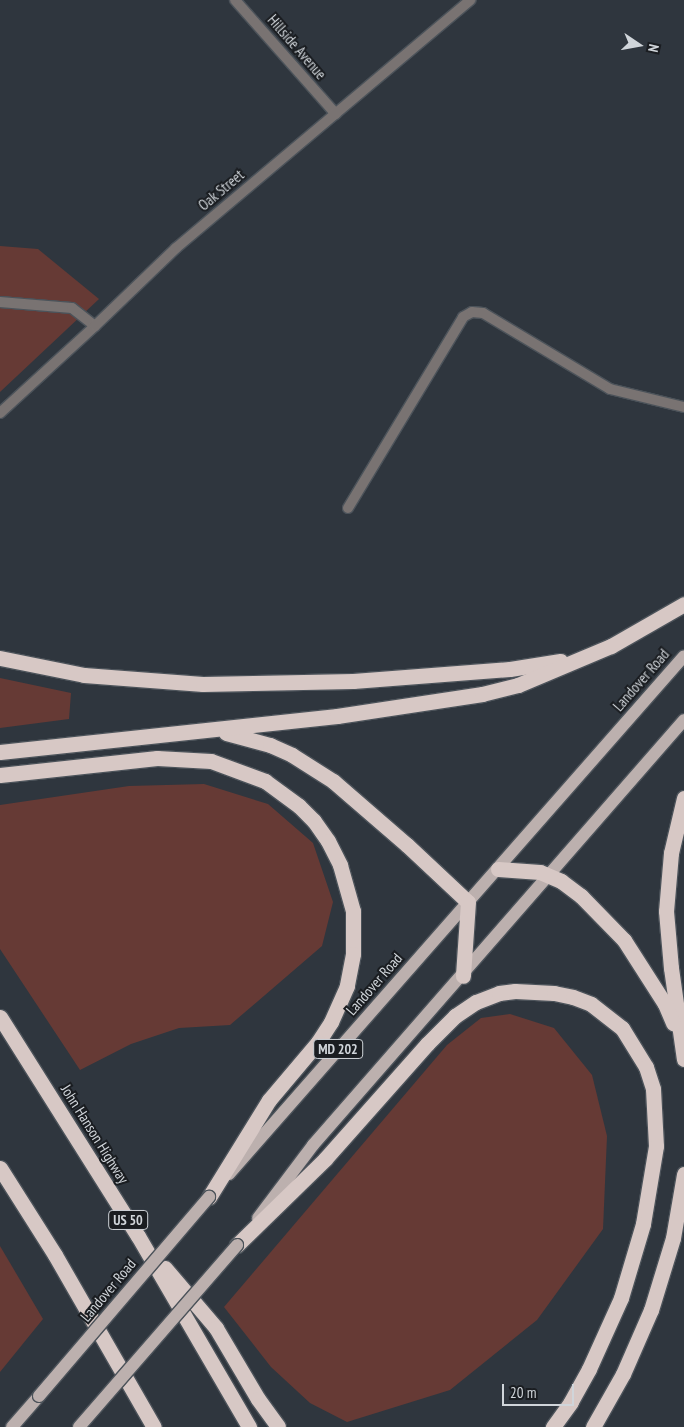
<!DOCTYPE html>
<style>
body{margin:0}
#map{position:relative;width:684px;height:1427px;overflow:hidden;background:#2f363e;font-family:"PT Sans Narrow",sans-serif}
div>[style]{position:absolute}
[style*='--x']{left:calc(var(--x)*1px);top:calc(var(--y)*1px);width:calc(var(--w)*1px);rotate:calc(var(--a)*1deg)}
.green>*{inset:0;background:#663a35}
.roads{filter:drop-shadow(1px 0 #4c535a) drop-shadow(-1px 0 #4c535a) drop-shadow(0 1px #4c535a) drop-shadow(0 -1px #4c535a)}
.service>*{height:10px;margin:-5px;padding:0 5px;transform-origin:5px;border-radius:5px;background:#797372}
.minor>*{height:10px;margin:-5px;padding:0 5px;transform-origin:5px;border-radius:5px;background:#797372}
.primary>*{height:12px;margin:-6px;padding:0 6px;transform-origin:6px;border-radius:6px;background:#bcb0ae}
.motorway>*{height:15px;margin:-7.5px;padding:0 7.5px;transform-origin:7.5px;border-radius:7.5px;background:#d7c8c5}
.bridges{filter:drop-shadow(1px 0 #4c535a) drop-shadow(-1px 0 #4c535a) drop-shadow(0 1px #4c535a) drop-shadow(0 -1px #4c535a)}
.primary-bridge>*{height:12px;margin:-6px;padding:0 6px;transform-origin:6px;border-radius:6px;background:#bcb0ae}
span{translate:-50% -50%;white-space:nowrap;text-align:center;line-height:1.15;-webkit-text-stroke:4px #1a1d21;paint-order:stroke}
.shield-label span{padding:1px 4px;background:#1a1d21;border:1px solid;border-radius:4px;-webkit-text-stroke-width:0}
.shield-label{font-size:14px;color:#d0d5da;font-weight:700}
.street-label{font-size:15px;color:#d0d5da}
.north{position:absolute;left:614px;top:20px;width:50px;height:50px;-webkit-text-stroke:4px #1a1d21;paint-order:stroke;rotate:102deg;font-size:14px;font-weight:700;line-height:20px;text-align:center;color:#d0d5da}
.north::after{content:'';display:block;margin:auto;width:18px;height:22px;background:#d0d5da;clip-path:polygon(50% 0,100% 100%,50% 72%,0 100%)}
.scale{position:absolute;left:502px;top:1384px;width:72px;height:22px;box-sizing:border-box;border:2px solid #d0d5da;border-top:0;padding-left:6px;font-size:15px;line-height:18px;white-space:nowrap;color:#d0d5da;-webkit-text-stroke:4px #1a1d21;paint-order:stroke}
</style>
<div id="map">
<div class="green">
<div style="clip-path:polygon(0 246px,38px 249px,99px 299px,0 392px)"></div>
<div style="clip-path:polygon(0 678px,71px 693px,69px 719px,0 728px)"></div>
<div style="clip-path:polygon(204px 784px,268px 804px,313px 843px,333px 902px,322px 946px,230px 1025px,179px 1028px,131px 1044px,80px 1070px,0 949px,0 805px,129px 786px)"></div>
<div style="clip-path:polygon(510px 1014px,554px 1028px,592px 1075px,607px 1136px,603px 1229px,537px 1320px,450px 1390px,347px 1422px,310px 1403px,271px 1367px,224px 1307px,447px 1045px,481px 1018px)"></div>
<div style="clip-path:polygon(0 1246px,43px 1319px,0 1372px)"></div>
</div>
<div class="roads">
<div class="service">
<div style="--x:0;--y:302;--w:72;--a:4.8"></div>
<div style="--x:72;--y:308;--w:29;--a:38"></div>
<div style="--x:348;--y:508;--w:223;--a:-58.9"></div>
<div style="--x:463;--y:317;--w:10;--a:-29"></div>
<div style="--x:472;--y:312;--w:11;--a:5"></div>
<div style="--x:483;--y:313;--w:148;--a:30.9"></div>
<div style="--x:610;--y:389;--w:76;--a:13.7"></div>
</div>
<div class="minor">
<div style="--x:235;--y:0;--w:152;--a:48.5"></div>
<div style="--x:0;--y:413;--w:129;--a:-42.5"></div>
<div style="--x:95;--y:326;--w:112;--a:-43.9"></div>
<div style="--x:176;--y:248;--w:385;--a:-40.1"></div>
</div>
<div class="primary">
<div style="--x:229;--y:1174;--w:689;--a:-48.7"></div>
<div style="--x:258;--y:1218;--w:91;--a:-53"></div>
<div style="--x:313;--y:1145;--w:564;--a:-48.88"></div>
<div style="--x:12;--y:1427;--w:41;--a:-48.9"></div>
</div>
<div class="motorway">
<div style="--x:0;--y:658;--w:86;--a:11.4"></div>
<div style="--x:84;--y:675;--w:119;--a:4.3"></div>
<div style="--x:203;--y:684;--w:150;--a:-1.1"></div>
<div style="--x:353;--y:681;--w:157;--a:-4.4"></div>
<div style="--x:510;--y:669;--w:51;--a:-9.1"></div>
<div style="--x:226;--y:733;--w:46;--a:15.3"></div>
<div style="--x:270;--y:745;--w:24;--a:24"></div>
<div style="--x:292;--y:755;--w:49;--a:32.4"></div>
<div style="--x:333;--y:781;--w:98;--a:40.9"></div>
<div style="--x:407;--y:845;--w:83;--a:43.1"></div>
<div style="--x:468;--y:902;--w:74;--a:93.9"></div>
<div style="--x:0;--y:752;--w:339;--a:-6.1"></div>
<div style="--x:337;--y:716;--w:147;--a:-8.6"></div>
<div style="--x:482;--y:694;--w:37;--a:-14"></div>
<div style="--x:518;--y:685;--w:101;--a:-22.8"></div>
<div style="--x:611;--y:646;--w:84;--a:-29.9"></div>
<div style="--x:0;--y:775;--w:158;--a:-6.2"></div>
<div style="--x:157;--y:758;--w:54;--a:3.2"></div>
<div style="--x:211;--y:761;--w:58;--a:20.3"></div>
<div style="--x:265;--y:781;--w:42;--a:36.3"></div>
<div style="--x:299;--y:806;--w:21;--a:45"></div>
<div style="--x:314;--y:821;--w:24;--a:55"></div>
<div style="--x:328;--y:841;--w:27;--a:63"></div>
<div style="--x:340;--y:865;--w:48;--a:74.2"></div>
<div style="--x:353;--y:911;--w:43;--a:90"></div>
<div style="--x:353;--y:954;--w:33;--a:101"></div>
<div style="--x:347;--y:986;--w:39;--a:114"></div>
<div style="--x:331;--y:1022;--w:24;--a:123"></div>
<div style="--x:318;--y:1042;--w:76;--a:130.2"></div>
<div style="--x:269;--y:1100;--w:114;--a:121.7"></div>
<div style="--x:684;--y:798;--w:57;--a:103.3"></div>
<div style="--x:671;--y:853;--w:58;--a:94.9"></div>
<div style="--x:666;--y:911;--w:57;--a:85"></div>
<div style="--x:671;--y:968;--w:92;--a:81.9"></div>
<div style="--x:498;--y:869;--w:42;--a:4.1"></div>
<div style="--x:540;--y:872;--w:23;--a:23"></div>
<div style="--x:561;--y:881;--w:25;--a:37"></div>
<div style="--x:581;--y:896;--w:62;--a:45.7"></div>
<div style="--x:624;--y:940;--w:76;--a:57.4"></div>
<div style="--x:665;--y:1004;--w:21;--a:67"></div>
<div style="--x:0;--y:1017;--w:259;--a:57.8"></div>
<div style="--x:138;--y:1236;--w:221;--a:59.8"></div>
<div style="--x:0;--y:1168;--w:103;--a:57.7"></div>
<div style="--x:55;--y:1255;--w:198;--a:60.1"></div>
<div style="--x:237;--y:1245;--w:123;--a:-44.3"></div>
<div style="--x:325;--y:1159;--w:154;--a:-48.4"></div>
<div style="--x:427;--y:1044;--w:40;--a:-45"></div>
<div style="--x:455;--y:1016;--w:25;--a:-34"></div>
<div style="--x:476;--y:1002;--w:25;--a:-21"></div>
<div style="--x:499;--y:993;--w:16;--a:-7"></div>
<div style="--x:515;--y:991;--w:39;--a:3"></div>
<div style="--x:554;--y:993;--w:19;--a:12"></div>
<div style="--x:573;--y:997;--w:19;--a:21"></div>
<div style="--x:591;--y:1004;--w:39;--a:38"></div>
<div style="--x:622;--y:1028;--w:46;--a:58.4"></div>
<div style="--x:646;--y:1067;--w:23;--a:72"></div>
<div style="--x:653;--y:1089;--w:57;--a:87"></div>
<div style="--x:656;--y:1146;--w:79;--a:99.5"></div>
<div style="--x:643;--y:1224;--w:77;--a:106.6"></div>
<div style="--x:621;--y:1298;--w:78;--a:114.3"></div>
<div style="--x:589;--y:1369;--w:38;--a:119"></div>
<div style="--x:571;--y:1402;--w:31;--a:126"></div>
<div style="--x:165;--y:1268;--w:79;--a:49.6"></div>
<div style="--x:216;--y:1328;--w:82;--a:59.4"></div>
<div style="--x:258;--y:1399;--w:34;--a:54"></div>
<div style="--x:593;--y:1427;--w:61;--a:-60.5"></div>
<div style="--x:623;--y:1374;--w:70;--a:-66.4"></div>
<div style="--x:651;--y:1310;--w:75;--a:-73"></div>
<div style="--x:673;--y:1238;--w:65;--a:-80.2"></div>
</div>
</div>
<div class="bridges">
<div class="primary-bridge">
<div style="--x:39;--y:1396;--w:262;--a:-49.5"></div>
<div style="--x:79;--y:1427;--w:241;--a:-49"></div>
</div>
</div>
<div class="shield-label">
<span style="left:338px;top:1049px">MD 202</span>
<span style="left:128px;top:1220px">US 50</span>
</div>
<div class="street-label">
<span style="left:297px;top:47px;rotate:49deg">Hillside Avenue</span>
<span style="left:221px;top:190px;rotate:-40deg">Oak Street</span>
<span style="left:641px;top:680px;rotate:-49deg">Landover Road</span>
<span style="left:374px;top:984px;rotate:-49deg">Landover Road</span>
<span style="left:95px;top:1134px;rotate:58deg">John Hanson Highway</span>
<span style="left:108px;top:1290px;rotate:-50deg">Landover Road</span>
</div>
<div class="north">N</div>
<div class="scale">20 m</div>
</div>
